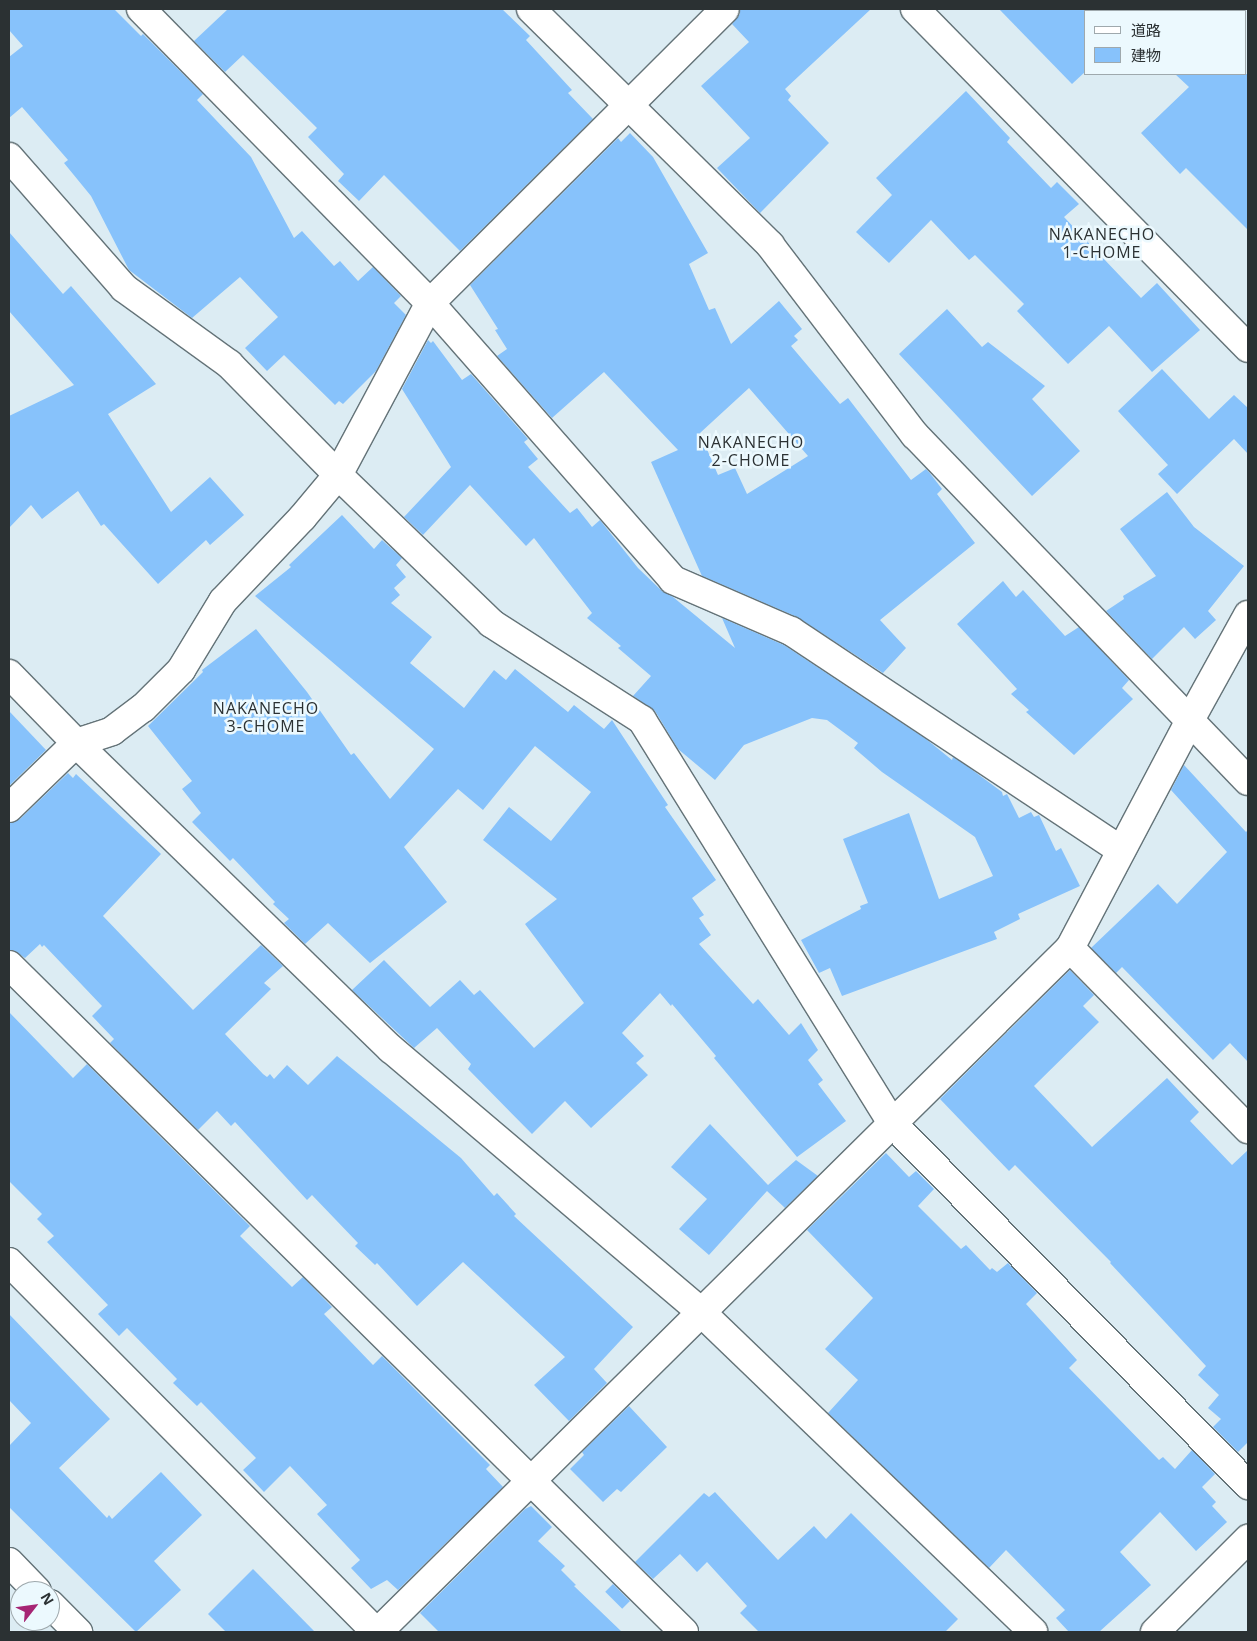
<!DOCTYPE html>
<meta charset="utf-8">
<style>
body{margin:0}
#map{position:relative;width:1257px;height:1641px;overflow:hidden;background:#dcecf3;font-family:"Open Sans","Noto Sans JP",sans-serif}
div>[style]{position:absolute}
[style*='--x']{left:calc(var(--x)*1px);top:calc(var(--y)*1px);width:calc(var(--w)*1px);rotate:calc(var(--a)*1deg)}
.building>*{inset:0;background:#87c2fb;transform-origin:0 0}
.roads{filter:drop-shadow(1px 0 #647378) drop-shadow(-1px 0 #647378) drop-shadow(0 1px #647378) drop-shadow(0 -1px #647378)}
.minor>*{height:28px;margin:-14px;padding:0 14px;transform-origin:14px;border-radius:14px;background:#fff}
span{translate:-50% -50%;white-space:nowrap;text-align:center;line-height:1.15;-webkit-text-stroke:5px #ecf9fe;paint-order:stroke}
.neighbourhood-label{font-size:16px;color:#2b3133;letter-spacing:1px}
.frame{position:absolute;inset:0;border:10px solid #2b3133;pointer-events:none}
.legend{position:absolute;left:1084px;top:10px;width:162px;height:65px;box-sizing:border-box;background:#ecf9fe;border:1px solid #9fa9ad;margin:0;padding:6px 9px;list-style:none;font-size:15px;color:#2b3133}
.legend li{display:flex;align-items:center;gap:10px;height:25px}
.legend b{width:25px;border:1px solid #9fa9ad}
.north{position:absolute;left:10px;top:1581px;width:50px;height:50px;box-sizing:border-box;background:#ecf9fe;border:1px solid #9fa9ad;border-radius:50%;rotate:60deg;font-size:14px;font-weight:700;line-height:20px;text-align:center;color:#2b3133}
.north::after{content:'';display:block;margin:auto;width:18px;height:22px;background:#a62574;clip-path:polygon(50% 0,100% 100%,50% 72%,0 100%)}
</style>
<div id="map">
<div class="building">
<div style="clip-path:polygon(9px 9px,114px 9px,141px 36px,143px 34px,203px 94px,197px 100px,251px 157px,294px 238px,302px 231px,334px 266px,340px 261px,358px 281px,373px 267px,401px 296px,394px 303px,406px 315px,376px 371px,343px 404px,339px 401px,335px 405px,284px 355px,267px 371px,245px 348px,278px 317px,240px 277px,192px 318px,129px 270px,91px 196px,64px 163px,68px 160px,22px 107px,9px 118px,9px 57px,23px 46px,9px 30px)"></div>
<div style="clip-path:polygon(228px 9px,502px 9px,530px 36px,526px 40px,572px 90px,568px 93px,593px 119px,460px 251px,384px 175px,359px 201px,338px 181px,344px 174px,308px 137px,317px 128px,243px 55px,225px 72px,194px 41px)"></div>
<div style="clip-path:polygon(740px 9px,871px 9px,785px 89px,791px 96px,788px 100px,829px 143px,760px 213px,717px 168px,750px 138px,701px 86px,749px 42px,732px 24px,740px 14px)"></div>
<div style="clip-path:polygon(999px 9px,1086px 9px,1086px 71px,1072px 84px)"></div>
<div style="clip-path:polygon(1175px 74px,1248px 74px,1248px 230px,1186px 168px,1180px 174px,1141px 133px,1189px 87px)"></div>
<div style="clip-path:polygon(966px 91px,1010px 138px,1007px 142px,1051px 188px,1057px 182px,1079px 204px,1064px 217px,1141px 298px,1157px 283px,1200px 330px,1152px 372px,1109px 326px,1068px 364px,1017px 311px,1024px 304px,975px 255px,969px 260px,931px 220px,889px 263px,856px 232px,892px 195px,876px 178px)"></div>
<div style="clip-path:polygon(evenodd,630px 133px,653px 157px,708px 253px,689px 264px,709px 310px,715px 308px,731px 344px,779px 301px,802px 329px,794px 336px,798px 340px,791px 346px,840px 404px,848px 398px,911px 480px,926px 469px,929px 472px,942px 489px,937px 494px,975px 543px,880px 620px,906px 648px,883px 673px,797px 617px,702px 576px,651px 462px,678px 450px,604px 372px,552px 418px,497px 356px,507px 349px,495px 330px,498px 329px,470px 285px,618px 138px,621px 142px,630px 133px,749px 388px,808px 456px,747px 494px,735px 468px,718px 475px,700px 433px,749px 388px)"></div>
<div style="clip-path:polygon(9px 232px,63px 294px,71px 286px,156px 384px,108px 414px,171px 512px,210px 477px,244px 515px,210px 545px,206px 540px,158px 584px,104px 524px,101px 526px,78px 491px,42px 519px,31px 505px,9px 528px,9px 416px,74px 385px,9px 311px)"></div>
<div style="clip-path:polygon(947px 309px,982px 347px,988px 342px,1045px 386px,1032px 399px,1080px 451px,1032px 496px,899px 354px)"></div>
<div style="clip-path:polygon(428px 340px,431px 343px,433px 341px,462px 380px,471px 374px,528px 439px,524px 442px,538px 459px,528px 467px,570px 513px,577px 508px,592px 527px,600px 520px,638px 568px,662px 591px,673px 597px,735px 648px,722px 618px,784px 645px,926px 739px,952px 760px,953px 757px,967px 766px,1002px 792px,1003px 796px,1007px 794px,1019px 818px,1031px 812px,1034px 817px,1039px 815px,1056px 851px,1061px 848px,1080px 886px,1018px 914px,1020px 919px,994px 932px,997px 939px,842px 996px,830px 968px,819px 973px,801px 940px,861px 909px,860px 906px,868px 903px,843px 839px,909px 813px,939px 899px,993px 876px,975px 837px,882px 772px,854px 748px,858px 743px,827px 720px,812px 718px,744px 745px,715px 780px,678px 749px,655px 711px,633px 696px,651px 676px,618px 648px,621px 646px,587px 618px,592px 613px,534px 538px,526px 546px,470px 485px,423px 535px,404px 517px,451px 467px,402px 389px)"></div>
<div style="clip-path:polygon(1162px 369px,1209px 419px,1234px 395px,1248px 408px,1248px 454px,1234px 439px,1177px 494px,1158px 474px,1168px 465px,1118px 411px)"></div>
<div style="clip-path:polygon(1167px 492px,1194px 527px,1244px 566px,1208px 611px,1216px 620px,1195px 639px,1184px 627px,1152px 659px,1106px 611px,1124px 599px,1123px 596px,1156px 576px,1120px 529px)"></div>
<div style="clip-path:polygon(342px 515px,374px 549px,382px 540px,402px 558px,396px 565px,406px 577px,394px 588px,400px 595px,391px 603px,432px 637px,410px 663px,464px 708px,494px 670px,506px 680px,515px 669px,568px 712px,574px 705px,604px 729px,612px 720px,668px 805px,665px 807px,716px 880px,692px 898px,704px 915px,699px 918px,711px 935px,699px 944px,753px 1004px,758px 999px,789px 1035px,801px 1023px,818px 1050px,808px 1060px,823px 1080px,818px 1084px,846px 1121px,797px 1157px,714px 1058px,716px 1056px,672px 1004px,671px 1006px,660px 993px,622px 1033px,644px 1056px,636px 1063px,648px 1075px,591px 1128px,565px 1101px,532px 1134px,468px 1069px,471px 1064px,437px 1028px,414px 1048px,352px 990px,384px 960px,430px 1007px,460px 980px,474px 995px,480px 990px,534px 1048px,584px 1003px,525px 924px,557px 899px,483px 840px,509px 807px,551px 841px,591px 792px,535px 746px,483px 810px,458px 789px,404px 847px,447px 902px,370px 963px,328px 923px,305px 944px,284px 923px,289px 919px,273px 904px,275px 902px,233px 858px,230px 861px,192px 822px,201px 813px,182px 789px,192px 781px,148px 726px,203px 672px,202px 670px,256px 629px,307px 692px,351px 755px,354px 753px,390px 799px,434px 749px,255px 596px,291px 567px,289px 565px)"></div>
<div style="clip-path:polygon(1003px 581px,1016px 597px,1023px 590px,1065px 636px,1079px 627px,1129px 680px,1122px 688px,1133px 699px,1074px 755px,1026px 712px,1029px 710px,1011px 694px,1017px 689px,957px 624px)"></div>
<div style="clip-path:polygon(9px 711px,46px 750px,9px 786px)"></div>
<div style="clip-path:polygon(1184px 765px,1246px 832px,1248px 830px,1248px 1062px,1230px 1043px,1213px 1060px,1122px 967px,1116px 973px,1091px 948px,1158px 884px,1177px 904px,1227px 852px,1171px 790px)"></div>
<div style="clip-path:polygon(68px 773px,73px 778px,76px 774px,161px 854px,103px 916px,193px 1010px,261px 945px,283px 966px,264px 983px,271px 989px,225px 1034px,263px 1074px,267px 1077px,270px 1074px,274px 1079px,287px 1065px,308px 1085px,337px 1056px,461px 1158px,494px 1196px,497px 1193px,516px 1214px,514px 1216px,633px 1327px,594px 1369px,607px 1383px,569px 1421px,534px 1385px,565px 1357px,463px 1262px,417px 1306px,377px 1263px,375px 1265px,355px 1246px,358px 1243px,312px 1195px,307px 1200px,235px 1122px,231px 1126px,217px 1111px,198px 1130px,110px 1043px,114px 1039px,92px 1016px,102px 1006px,44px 945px,42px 947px,40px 944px,25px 958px,13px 950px,9px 950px,9px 823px,20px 819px)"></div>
<div style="clip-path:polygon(1070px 970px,1094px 995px,1083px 1006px,1099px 1022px,1034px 1086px,1092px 1147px,1167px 1078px,1199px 1112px,1190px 1121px,1232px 1165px,1248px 1150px,1248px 1442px,1238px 1452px,1213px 1427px,1221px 1419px,1208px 1408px,1219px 1395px,1198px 1375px,1206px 1366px,1110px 1263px,1111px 1262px,1015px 1165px,1009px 1171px,940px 1099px)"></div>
<div style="clip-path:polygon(9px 1012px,73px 1078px,87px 1064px,250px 1226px,240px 1236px,292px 1287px,303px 1277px,332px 1307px,324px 1314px,373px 1365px,382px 1356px,490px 1465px,486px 1469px,503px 1487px,398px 1590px,387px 1580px,371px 1589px,351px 1568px,360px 1560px,317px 1514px,327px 1505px,290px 1466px,264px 1492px,243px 1470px,256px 1458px,201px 1402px,197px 1406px,173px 1383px,177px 1379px,127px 1328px,119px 1336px,98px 1314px,108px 1305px,47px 1242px,54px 1236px,37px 1219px,42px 1214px,9px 1181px)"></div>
<div style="clip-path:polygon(710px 1124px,768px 1185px,796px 1160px,818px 1176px,785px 1208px,767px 1191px,709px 1255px,679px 1229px,707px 1199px,671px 1167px)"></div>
<div style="clip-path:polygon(886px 1153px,909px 1177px,916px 1171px,934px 1189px,918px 1206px,961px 1249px,966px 1245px,990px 1270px,992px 1268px,997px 1272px,1008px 1263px,1037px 1293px,1026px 1304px,1077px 1360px,1069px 1368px,1159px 1460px,1163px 1457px,1175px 1469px,1192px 1450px,1215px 1474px,1202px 1487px,1216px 1502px,1212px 1506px,1227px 1522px,1196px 1551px,1160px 1512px,1120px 1552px,1151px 1585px,1099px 1632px,1069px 1632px,1056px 1618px,1065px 1610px,1006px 1550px,989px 1568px,828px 1413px,858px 1380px,825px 1349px,873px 1298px,807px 1230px)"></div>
<div style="clip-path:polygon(9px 1314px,110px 1419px,59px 1468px,107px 1518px,109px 1515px,112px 1519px,161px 1472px,202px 1515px,154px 1561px,181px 1590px,136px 1632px,9px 1507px,9px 1446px,31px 1423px,9px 1400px)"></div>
<div style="clip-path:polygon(629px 1406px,667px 1447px,621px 1492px,617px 1489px,603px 1502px,570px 1469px,584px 1455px,582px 1452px)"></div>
<div style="clip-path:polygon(715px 1492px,778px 1560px,814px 1526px,826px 1539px,851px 1513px,958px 1619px,945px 1632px,759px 1632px,740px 1613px,747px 1606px,707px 1562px,697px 1572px,680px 1554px,653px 1579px,635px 1562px,704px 1493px,709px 1497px)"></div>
<div style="clip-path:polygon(531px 1506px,552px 1527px,538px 1541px,565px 1566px,561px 1570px,576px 1585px,574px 1586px,622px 1632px,439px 1632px,420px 1613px,525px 1509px)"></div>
<div style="clip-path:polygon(253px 1569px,315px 1632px,226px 1632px,208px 1614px)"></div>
<div style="left:613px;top:1584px;width:24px;height:11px;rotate:45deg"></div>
</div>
<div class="roads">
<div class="minor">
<div style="--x:141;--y:9;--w:412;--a:45.5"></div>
<div style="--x:430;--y:303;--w:368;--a:48.7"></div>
<div style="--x:673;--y:580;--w:129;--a:23.4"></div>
<div style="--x:791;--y:631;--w:396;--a:33.6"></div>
<div style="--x:531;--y:9;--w:336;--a:44.6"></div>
<div style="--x:770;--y:245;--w:239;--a:52.7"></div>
<div style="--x:915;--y:435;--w:480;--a:46.1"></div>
<div style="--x:915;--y:9;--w:475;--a:45.5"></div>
<div style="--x:9;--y:157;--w:174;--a:48.7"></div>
<div style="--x:124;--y:288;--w:130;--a:35.9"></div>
<div style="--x:229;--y:364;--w:156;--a:45.5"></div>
<div style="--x:338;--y:475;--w:213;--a:44"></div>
<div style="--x:491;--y:623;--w:179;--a:32.7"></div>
<div style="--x:642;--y:720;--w:474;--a:58.2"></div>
<div style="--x:892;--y:1123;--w:508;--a:45.48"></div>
<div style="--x:9;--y:674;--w:96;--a:45.8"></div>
<div style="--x:76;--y:743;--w:439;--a:44.2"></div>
<div style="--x:391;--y:1049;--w:407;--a:40.3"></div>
<div style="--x:701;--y:1312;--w:461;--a:43.9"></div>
<div style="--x:9;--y:808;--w:93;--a:-44.1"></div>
<div style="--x:76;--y:743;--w:38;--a:-18"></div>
<div style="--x:112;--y:731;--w:39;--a:-37"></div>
<div style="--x:143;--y:708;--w:54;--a:-45"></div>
<div style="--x:181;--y:670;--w:81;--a:-58.7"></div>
<div style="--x:223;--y:601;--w:115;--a:-46.4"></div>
<div style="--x:302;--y:518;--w:56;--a:-50.1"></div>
<div style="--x:338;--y:475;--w:195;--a:-61.9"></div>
<div style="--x:430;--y:303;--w:416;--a:-44.9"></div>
<div style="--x:1070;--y:948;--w:254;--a:45.5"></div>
<div style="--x:9;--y:965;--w:949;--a:44.66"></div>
<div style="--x:9;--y:1262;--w:521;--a:45.23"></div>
<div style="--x:9;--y:1562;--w:40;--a:46"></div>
<div style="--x:50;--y:1604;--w:40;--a:45"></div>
<div style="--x:378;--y:1632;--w:973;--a:-44.67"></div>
<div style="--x:1070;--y:948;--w:258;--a:-62.2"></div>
<div style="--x:1190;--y:720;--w:120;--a:-61.1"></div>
<div style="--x:1155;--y:1632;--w:132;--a:-45"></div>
</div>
</div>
<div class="neighbourhood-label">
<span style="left:1102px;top:243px">NAKANECHO<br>1-CHOME</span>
<span style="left:751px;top:451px">NAKANECHO<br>2-CHOME</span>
<span style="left:266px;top:717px">NAKANECHO<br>3-CHOME</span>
</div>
<div class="frame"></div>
<ul class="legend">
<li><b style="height:6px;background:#fff"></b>道路</li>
<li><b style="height:14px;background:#87c2fb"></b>建物</li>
</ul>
<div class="north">N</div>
</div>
